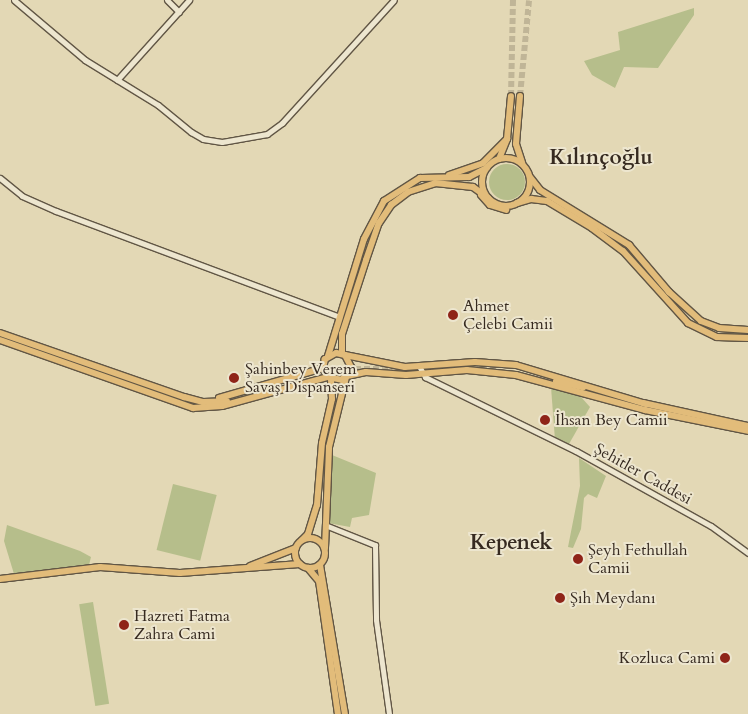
<!DOCTYPE html>
<meta charset="utf-8">
<style>
body{margin:0}
#map{position:relative;width:748px;height:714px;overflow:hidden;background:#e3d8b5;font-family:Cardo,serif}
div>[style]{position:absolute}
[style*='--x']{left:calc(var(--x)*1px);top:calc(var(--y)*1px);width:calc(var(--w)*1px);rotate:calc(var(--a)*1deg)}
.green>*{inset:0;background:#b6be8b;transform-origin:0 0}
.round{border-radius:50%}
.major-tunnel>*{height:6px;margin-top:-3px;transform-origin:0;background:repeating-linear-gradient(90deg,#c0b597 0 6px,transparent 0 9px)}
.roads{filter:drop-shadow(1px 0 #615645) drop-shadow(-1px 0 #615645) drop-shadow(0 1px #615645) drop-shadow(0 -1px #615645)}
.minor>*{height:5px;margin:-2.5px;padding:0 2.5px;transform-origin:2.5px;border-radius:2.5px;background:#ede6cf}
.major>*{height:6px;margin:-3px;padding:0 3px;transform-origin:3px;border-radius:3px;background:#e2bc7a}
.major>.ring{margin:-3px;padding:0;box-sizing:content-box;background:none;border:6px solid #e2bc7a;border-radius:50%}
.dots>*{width:14px;height:14px;translate:-50% -50%;box-sizing:border-box;border:2px solid #ede6cf;border-radius:50%}
span{translate:-50% -50%;white-space:nowrap;text-align:center;line-height:1.15;-webkit-text-stroke:4px #ede6cf;paint-order:stroke}
.poi-label{font-size:16px;color:#362a20}
.left{translate:0 -50%;text-align:left}
.right{translate:-100% -50%;text-align:right}
.street-label{font-size:16px;color:#362a20}
.district-label{font-size:21px;color:#362a20;font-weight:700}
</style>
<div id="map">
<div class="green">
<div style="clip-path:polygon(694px 8px,694px 15px,658px 68px,624px 67px,615px 88px,592px 75px,584px 61px,620px 50px,618px 32px)"></div>
<div class="round" style="left:489px;top:164px;width:36px;height:36px"></div>
<div style="clip-path:polygon(551px 387px,581px 397px,590px 407px,569px 444px,555px 440px)"></div>
<div style="clip-path:polygon(332px 455px,376px 473px,369px 515px,352px 518px,350px 527px,328px 523px)"></div>
<div style="clip-path:polygon(579px 458px,606px 476px,597px 498px,588px 494px,584px 498px,581px 529px,573px 548px,568px 547px,580px 486px)"></div>
<div style="left:173px;top:484px;width:45px;height:68px;rotate:14deg"></div>
<div style="clip-path:polygon(7px 525px,80px 551px,91px 557px,89px 565px,14px 574px,4px 541px)"></div>
<div style="left:93px;top:602px;width:103px;height:14px;rotate:81deg"></div>
</div>
<div class="major-tunnel">
<div style="--x:511;--y:96;--w:96;--a:-88.8"></div>
<div style="--x:520;--y:96;--w:96;--a:-84.6"></div>
<div style="--x:315;--y:377;--w:41;--a:-11.3"></div>
<div style="--x:355;--y:369;--w:141;--a:0"></div>
</div>
<div class="roads">
<div class="minor">
<div style="--x:14;--y:0;--w:93;--a:40.2"></div>
<div style="--x:85;--y:60;--w:86;--a:31.7"></div>
<div style="--x:158;--y:105;--w:43;--a:39.3"></div>
<div style="--x:191;--y:132;--w:14;--a:30"></div>
<div style="--x:203;--y:139;--w:19;--a:9"></div>
<div style="--x:222;--y:142;--w:46;--a:-10.1"></div>
<div style="--x:267;--y:134;--w:19;--a:-36"></div>
<div style="--x:282;--y:123;--w:166;--a:-47.7"></div>
<div style="--x:167;--y:0;--w:17;--a:45"></div>
<div style="--x:117;--y:80;--w:108;--a:-48"></div>
<div style="--x:0;--y:178;--w:28;--a:39"></div>
<div style="--x:22;--y:196;--w:37;--a:24"></div>
<div style="--x:56;--y:211;--w:300;--a:20.5"></div>
<div style="--x:419;--y:366;--w:13;--a:61"></div>
<div style="--x:425;--y:377;--w:168;--a:26.1"></div>
<div style="--x:576;--y:451;--w:154;--a:29.1"></div>
<div style="--x:711;--y:526;--w:46;--a:36.1"></div>
<div style="--x:325;--y:525;--w:54;--a:21.8"></div>
<div style="--x:375;--y:545;--w:75;--a:89.2"></div>
<div style="--x:376;--y:620;--w:95;--a:82.1"></div>
</div>
<div class="major">
<div style="--x:520;--y:96;--w:48;--a:94.8"></div>
<div style="--x:516;--y:144;--w:20;--a:72"></div>
<div class="ring" style="left:482px;top:158px;width:42px;height:42px"></div>
<div style="--x:499;--y:159;--w:22;--a:-68"></div>
<div style="--x:507;--y:139;--w:43;--a:-84.7"></div>
<div style="--x:449;--y:175;--w:36;--a:-19"></div>
<div style="--x:483;--y:163;--w:34;--a:-45"></div>
<div style="--x:530;--y:177;--w:16;--a:52"></div>
<div style="--x:540;--y:190;--w:105;--a:31.7"></div>
<div style="--x:629;--y:245;--w:62;--a:49.6"></div>
<div style="--x:669;--y:292;--w:43;--a:42.2"></div>
<div style="--x:701;--y:321;--w:19;--a:21"></div>
<div style="--x:719;--y:328;--w:29;--a:4"></div>
<div style="--x:481;--y:195;--w:13;--a:48"></div>
<div style="--x:490;--y:205;--w:17;--a:17"></div>
<div style="--x:517;--y:203;--w:15;--a:-16"></div>
<div style="--x:531;--y:199;--w:16;--a:7"></div>
<div style="--x:547;--y:201;--w:52;--a:31"></div>
<div style="--x:592;--y:228;--w:39;--a:37"></div>
<div style="--x:623;--y:251;--w:97;--a:47.9"></div>
<div style="--x:688;--y:323;--w:32;--a:26"></div>
<div style="--x:717;--y:337;--w:31;--a:2"></div>
<div style="--x:0;--y:333;--w:195;--a:19.2"></div>
<div style="--x:184;--y:397;--w:20;--a:15"></div>
<div style="--x:203;--y:402;--w:24;--a:-2"></div>
<div style="--x:0;--y:340;--w:205;--a:19.4"></div>
<div style="--x:193;--y:408;--w:29;--a:-4"></div>
<div style="--x:222;--y:406;--w:110;--a:-15.3"></div>
<div style="--x:328;--y:377;--w:14;--a:12"></div>
<div style="--x:342;--y:380;--w:16;--a:-55"></div>
<div style="--x:351;--y:367;--w:13;--a:-117"></div>
<div style="--x:345;--y:355;--w:9;--a:-167"></div>
<div style="--x:336;--y:353;--w:13;--a:151"></div>
<div style="--x:325;--y:359;--w:9;--a:103"></div>
<div style="--x:323;--y:368;--w:10;--a:61"></div>
<div style="--x:342;--y:354;--w:20;--a:-90"></div>
<div style="--x:342;--y:334;--w:78;--a:-72"></div>
<div style="--x:366;--y:260;--w:39;--a:-71"></div>
<div style="--x:379;--y:223;--w:22;--a:-56"></div>
<div style="--x:391;--y:205;--w:21;--a:-37"></div>
<div style="--x:408;--y:192;--w:28;--a:-18"></div>
<div style="--x:435;--y:183;--w:38;--a:6"></div>
<div style="--x:473;--y:187;--w:19;--a:36"></div>
<div style="--x:345;--y:355;--w:61;--a:11.3"></div>
<div style="--x:405;--y:367;--w:70;--a:-4.1"></div>
<div style="--x:475;--y:362;--w:41;--a:4.2"></div>
<div style="--x:516;--y:365;--w:136;--a:16.7"></div>
<div style="--x:328;--y:356;--w:122;--a:-72.9"></div>
<div style="--x:364;--y:239;--w:43;--a:-62.2"></div>
<div style="--x:384;--y:201;--w:43;--a:-32.6"></div>
<div style="--x:420;--y:178;--w:49;--a:-1.2"></div>
<div style="--x:469;--y:177;--w:20;--a:-27"></div>
<div style="--x:347;--y:376;--w:19;--a:-12"></div>
<div style="--x:366;--y:372;--w:40;--a:4.3"></div>
<div style="--x:406;--y:375;--w:61;--a:-4.7"></div>
<div style="--x:467;--y:370;--w:49;--a:5.8"></div>
<div style="--x:516;--y:375;--w:134;--a:15.2"></div>
<div style="--x:645;--y:410;--w:105;--a:11.5"></div>
<div style="--x:556;--y:381;--w:28;--a:13"></div>
<div style="--x:219;--y:398;--w:108;--a:-16.1"></div>
<div style="--x:643;--y:403;--w:107;--a:12.4"></div>
<div class="ring" style="left:295px;top:538px;width:24px;height:24px"></div>
<div style="--x:302;--y:540;--w:8;--a:-45"></div>
<div style="--x:308;--y:534;--w:30;--a:-73"></div>
<div style="--x:317;--y:505;--w:62;--a:-85.4"></div>
<div style="--x:322;--y:443;--w:45;--a:-77.2"></div>
<div style="--x:332;--y:399;--w:20;--a:-93"></div>
<div style="--x:325;--y:548;--w:101;--a:-87.7"></div>
<div style="--x:329;--y:447;--w:72;--a:-76.3"></div>
<div style="--x:320;--y:565;--w:151;--a:80.5"></div>
<div style="--x:250;--y:566;--w:49;--a:-21.4"></div>
<div style="--x:308;--y:568;--w:17;--a:50"></div>
<div style="--x:319;--y:581;--w:134;--a:81.9"></div>
<div style="--x:0;--y:579;--w:101;--a:-6.8"></div>
<div style="--x:100;--y:567;--w:80;--a:4.3"></div>
<div style="--x:180;--y:573;--w:120;--a:-4.3"></div>
</div>
</div>
<div class="dots">
<div style="left:453px;top:315px;background:#8f2418"></div>
<div style="left:234px;top:378px;background:#8f2418"></div>
<div style="left:545px;top:420px;background:#8f2418"></div>
<div style="left:578px;top:559px;background:#8f2418"></div>
<div style="left:560px;top:598px;background:#8f2418"></div>
<div style="left:124px;top:625px;background:#8f2418"></div>
<div style="left:725px;top:658px;background:#8f2418"></div>
</div>
<div class="poi-label">
<span class="left" style="left:463px;top:315px">Ahmet<br>Çelebi Camii</span>
<span class="left" style="left:245px;top:378px">Şahinbey Verem<br>Savaş Dispanseri</span>
<span class="left" style="left:555px;top:420px">İhsan Bey Camii</span>
<span class="left" style="left:588px;top:559px">Şeyh Fethullah<br>Camii</span>
<span class="left" style="left:570px;top:598px">Şıh Meydanı</span>
<span class="left" style="left:134px;top:625px">Hazreti Fatma<br>Zahra Cami</span>
<span class="right" style="left:715px;top:658px">Kozluca Cami</span>
</div>
<div class="street-label">
<span style="left:643px;top:474px;rotate:29deg">Şehitler Caddesi</span>
</div>
<div class="district-label">
<span style="left:601px;top:158px">Kılınçoğlu</span>
<span style="left:511px;top:543px">Kepenek</span>
</div>
</div>
